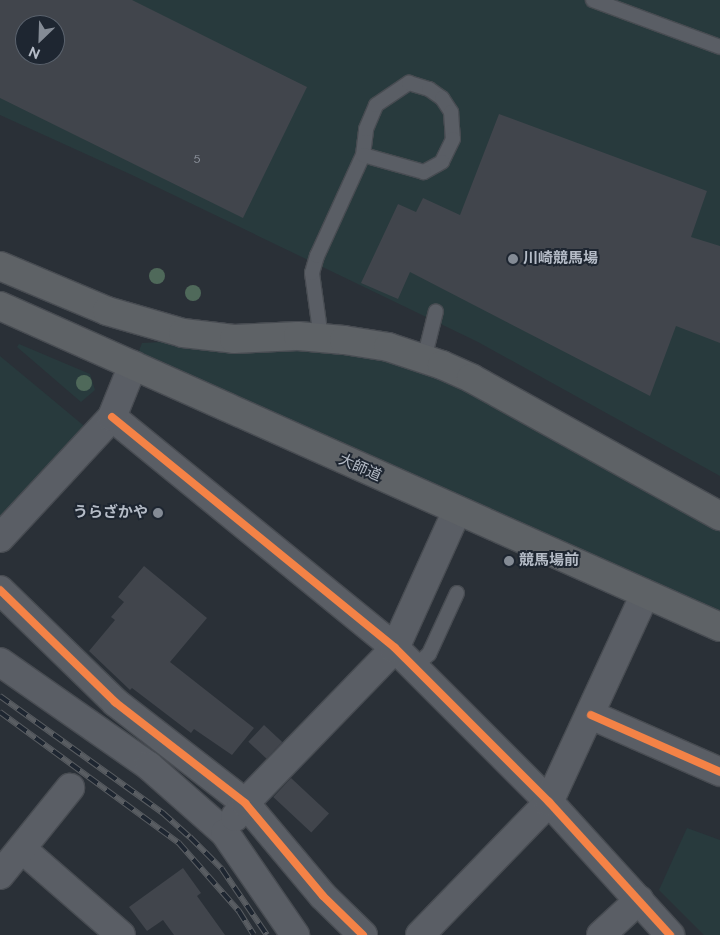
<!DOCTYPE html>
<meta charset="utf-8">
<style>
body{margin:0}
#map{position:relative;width:720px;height:935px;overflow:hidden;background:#2a3037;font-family:Raleway,"Noto Sans JP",sans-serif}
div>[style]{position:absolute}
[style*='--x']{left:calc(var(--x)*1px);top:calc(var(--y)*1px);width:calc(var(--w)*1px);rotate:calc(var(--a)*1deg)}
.green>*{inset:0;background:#283a3d}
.building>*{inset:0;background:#41454c;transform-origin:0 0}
.roads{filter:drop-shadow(1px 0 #484c52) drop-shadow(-1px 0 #484c52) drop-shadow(0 1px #484c52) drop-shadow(0 -1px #484c52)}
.service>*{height:14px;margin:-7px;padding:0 7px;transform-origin:7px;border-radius:7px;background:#5a5e65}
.minor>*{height:28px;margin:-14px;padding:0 14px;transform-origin:14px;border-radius:14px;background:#5a5e65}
.trunk>*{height:28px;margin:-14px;padding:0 14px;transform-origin:14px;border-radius:14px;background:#5e6266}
.rail>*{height:5.5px;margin-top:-2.75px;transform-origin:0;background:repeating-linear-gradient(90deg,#1e2631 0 11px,#595d62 0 22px);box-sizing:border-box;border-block:1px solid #595d62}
.cycleway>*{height:8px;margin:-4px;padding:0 4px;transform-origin:4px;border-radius:4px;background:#f48246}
.trees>*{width:16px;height:16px;margin:-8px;border-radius:50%;background:#4f695a}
.dots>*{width:14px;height:14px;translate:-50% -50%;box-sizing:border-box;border:2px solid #1e2631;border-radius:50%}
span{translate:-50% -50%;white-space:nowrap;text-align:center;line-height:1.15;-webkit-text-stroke:4px #1e2631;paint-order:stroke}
.number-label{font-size:12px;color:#989ea8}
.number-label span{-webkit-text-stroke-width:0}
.poi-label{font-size:15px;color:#b5bcc7;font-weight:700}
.left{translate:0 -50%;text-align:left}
.right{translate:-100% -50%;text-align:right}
.street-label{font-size:15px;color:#b5bcc7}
.north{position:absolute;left:15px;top:15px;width:50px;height:50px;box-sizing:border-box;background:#1e2631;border:1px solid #5a626d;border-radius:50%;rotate:204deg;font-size:14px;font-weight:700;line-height:20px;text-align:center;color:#b5bcc7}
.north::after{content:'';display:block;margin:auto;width:18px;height:22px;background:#848b95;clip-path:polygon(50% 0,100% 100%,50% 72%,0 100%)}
</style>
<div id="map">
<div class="green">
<div style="clip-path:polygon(evenodd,0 0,720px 0,720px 476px,478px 342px,132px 175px,0 115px,0 0,25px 25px,55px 25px,55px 55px,25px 55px,25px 25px)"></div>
<div style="clip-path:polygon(162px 342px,231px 352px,288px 349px,376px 357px,422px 370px,463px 389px,720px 530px,720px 616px,137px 356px,142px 343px)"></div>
<div style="clip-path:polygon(19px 344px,90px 374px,95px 390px,81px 402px,17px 347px)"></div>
<div style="clip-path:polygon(0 356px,89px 430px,0 520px)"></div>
<div style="clip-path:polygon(687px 828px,720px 840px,720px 935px,704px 935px,659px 890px)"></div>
</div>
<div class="building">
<div style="clip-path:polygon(evenodd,0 0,132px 0,307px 87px,243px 218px,0 98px,0 0,25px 25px,55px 25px,55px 55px,25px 55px,25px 25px)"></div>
<div style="clip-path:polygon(499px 114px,707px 191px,691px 237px,720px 246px,720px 343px,676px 326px,650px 396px,410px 272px,398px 299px,361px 283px,398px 204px,416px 212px,423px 198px,460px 215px)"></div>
<div style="clip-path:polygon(144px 566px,207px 618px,170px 662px,254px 728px,232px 755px,194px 729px,191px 733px,132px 688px,130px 690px,89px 651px,115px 620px,111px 617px,124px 602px,118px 597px)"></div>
<div style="left:264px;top:725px;width:25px;height:23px;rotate:43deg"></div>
<div style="left:291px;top:778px;width:52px;height:26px;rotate:43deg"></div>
<div style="clip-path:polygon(183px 868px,201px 893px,197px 896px,225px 935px,174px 935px,163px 920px,147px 931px,129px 907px)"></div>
</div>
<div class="roads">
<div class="service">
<div style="--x:593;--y:0;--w:135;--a:20.3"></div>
<div style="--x:321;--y:338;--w:66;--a:-97.9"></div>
<div style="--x:312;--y:273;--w:18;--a:-74"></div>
<div style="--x:317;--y:256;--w:111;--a:-65.5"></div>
<div style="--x:363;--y:155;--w:26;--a:-83"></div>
<div style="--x:366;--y:129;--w:26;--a:-67"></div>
<div style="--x:376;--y:105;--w:40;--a:-34"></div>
<div style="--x:409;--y:83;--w:21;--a:17"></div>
<div style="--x:429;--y:89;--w:16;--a:35"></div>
<div style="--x:442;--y:98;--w:17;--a:57"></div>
<div style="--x:451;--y:112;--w:27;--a:86"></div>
<div style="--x:453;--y:139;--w:25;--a:116"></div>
<div style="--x:442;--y:162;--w:21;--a:151"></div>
<div style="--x:424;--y:172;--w:63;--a:-164.4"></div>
<div style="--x:424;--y:359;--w:49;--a:-76"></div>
<div style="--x:414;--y:667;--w:20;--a:-41"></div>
<div style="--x:429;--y:654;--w:67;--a:-65.3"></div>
</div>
<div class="minor">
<div style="--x:112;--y:417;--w:365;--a:39.2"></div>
<div style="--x:395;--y:648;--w:218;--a:45"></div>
<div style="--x:549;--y:802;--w:180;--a:47.7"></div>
<div style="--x:0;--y:538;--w:165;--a:-47.2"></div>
<div style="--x:112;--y:417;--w:56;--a:-68"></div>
<div style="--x:0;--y:590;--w:161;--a:44.2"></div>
<div style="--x:115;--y:702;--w:165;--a:37.8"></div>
<div style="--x:245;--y:803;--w:121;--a:50"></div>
<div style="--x:323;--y:896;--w:56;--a:44.3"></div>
<div style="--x:0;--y:662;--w:182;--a:34.9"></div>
<div style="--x:149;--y:766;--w:101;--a:41.4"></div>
<div style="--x:225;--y:833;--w:124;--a:55.5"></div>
<div style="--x:591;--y:715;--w:141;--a:23.8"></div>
<div style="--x:235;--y:817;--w:17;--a:-54"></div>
<div style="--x:245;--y:803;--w:216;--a:-45.9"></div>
<div style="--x:395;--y:648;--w:150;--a:-65.7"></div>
<div style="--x:22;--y:849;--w:131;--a:41"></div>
<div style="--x:0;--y:875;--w:112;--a:-51.2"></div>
<div style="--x:420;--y:935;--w:185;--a:-45.9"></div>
<div style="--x:549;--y:802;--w:229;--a:-65.2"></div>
<div style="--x:601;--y:935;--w:52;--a:-42.6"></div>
</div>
<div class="trunk">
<div style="--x:0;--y:266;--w:116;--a:22.8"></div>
<div style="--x:107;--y:311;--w:79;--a:16.1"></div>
<div style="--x:183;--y:333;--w:51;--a:6.7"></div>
<div style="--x:234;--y:339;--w:64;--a:-2.7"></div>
<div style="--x:298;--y:336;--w:46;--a:5"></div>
<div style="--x:344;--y:340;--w:45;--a:9"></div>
<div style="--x:388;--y:347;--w:57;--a:18.4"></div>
<div style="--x:442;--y:365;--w:32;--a:24"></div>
<div style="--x:471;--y:378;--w:285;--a:29"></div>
<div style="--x:0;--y:306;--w:788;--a:24.03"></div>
</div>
</div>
<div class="rail">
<div style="--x:0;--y:696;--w:201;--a:35.7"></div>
<div style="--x:163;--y:813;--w:36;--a:42"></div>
<div style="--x:190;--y:837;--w:45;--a:45"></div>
<div style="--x:222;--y:869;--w:80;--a:55.7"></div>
<div style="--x:0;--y:712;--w:222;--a:36.2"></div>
<div style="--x:179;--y:843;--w:91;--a:48.6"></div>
<div style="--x:239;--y:911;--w:28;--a:58"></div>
</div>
<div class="cycleway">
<div style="--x:112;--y:417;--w:365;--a:39.2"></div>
<div style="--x:395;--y:648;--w:218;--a:45"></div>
<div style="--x:549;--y:802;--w:180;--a:47.7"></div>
<div style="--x:0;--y:590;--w:161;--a:44.2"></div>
<div style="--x:115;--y:702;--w:165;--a:37.8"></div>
<div style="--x:245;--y:803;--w:121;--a:50"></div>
<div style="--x:323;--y:896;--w:56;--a:44.3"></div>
<div style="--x:591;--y:715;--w:141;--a:23.8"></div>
</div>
<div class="trees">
<div style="left:157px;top:276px"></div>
<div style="left:193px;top:293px"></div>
<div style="left:84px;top:383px"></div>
</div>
<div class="dots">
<div style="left:513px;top:259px;background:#848b95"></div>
<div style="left:158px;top:513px;background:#848b95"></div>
<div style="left:509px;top:561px;background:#848b95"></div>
</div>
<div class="number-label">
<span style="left:197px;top:158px">5</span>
</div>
<div class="poi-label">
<span class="left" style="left:523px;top:259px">川崎競馬場</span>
<span class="right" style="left:148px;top:513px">うらざかや</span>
<span class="left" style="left:519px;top:561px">競馬場前</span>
</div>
<div class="street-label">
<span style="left:360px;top:468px;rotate:24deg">大師道</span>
</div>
<div class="north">N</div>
</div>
